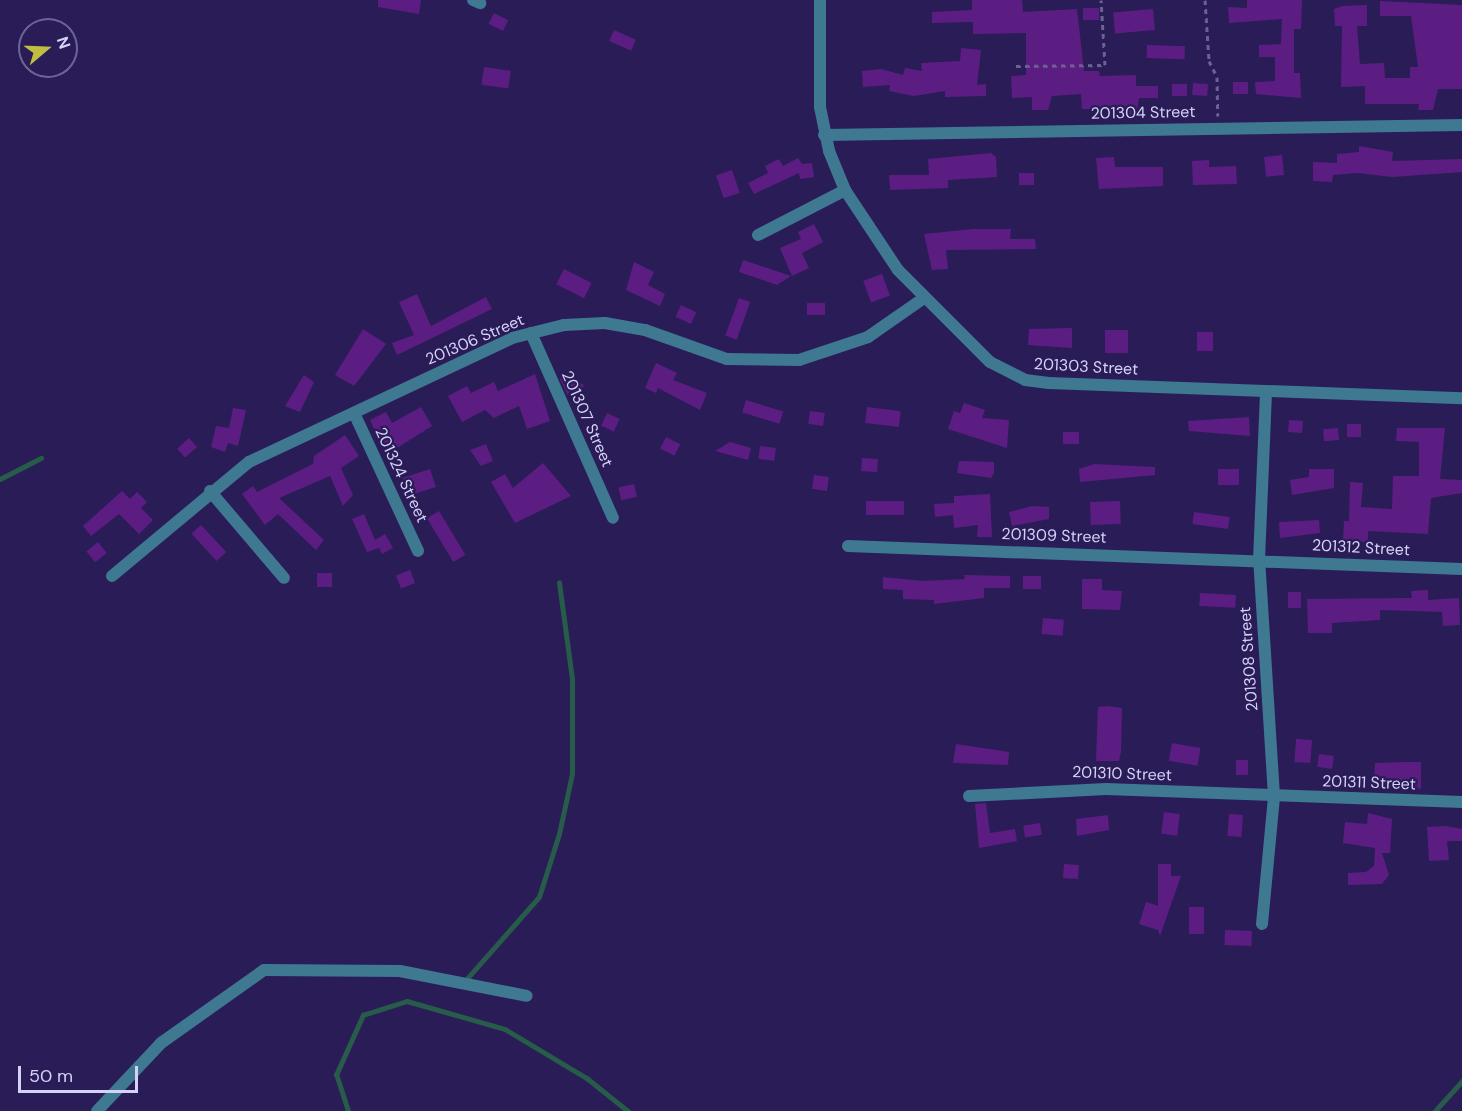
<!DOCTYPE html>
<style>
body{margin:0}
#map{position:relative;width:1462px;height:1111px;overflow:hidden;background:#2a1c57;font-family:"DM Sans",sans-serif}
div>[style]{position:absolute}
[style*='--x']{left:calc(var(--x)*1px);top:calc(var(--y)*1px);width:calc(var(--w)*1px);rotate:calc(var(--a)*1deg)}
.stream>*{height:4.5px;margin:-2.25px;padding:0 2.25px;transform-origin:2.25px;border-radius:2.25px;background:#275c4a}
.building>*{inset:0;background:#5c1d83;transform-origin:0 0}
.path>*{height:3px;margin-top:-1.5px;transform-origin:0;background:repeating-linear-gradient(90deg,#6b6193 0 4.5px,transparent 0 9px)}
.minor>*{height:12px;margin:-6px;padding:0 6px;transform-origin:6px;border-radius:6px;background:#3e7891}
span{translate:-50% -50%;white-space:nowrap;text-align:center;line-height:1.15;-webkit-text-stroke:4.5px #2a1c57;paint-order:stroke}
.street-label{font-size:16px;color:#d5d2f7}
.north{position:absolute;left:18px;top:18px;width:60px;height:60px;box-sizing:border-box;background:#2a1c57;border:2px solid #6e6597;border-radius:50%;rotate:71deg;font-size:16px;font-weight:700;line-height:24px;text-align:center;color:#d5d2f7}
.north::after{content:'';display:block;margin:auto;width:21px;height:27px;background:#bfbe41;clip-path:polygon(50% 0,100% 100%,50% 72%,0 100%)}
.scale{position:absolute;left:18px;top:1066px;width:120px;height:27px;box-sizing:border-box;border:3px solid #d5d2f7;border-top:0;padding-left:8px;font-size:18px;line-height:21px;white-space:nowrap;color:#d5d2f7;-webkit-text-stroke:4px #2a1c57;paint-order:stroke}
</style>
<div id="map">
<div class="stream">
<div style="--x:0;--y:479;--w:46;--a:-27.1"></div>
<div style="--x:464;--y:982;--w:113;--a:-48.6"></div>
<div style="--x:539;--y:897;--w:66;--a:-72.4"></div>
<div style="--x:559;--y:834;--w:61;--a:-77.8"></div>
<div style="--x:572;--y:774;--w:95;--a:-90"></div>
<div style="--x:572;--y:679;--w:97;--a:-97.7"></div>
<div style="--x:348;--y:1111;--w:38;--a:-108"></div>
<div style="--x:336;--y:1075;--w:66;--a:-65.8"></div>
<div style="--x:363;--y:1015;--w:46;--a:-17.7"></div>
<div style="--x:407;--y:1001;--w:102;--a:15.9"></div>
<div style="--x:505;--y:1029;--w:96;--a:30.9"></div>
<div style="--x:587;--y:1078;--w:53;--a:38.8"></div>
<div style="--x:1435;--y:1111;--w:40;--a:-48"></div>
</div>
<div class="building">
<div style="clip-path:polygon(378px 0,421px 0,419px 14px,378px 7px)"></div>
<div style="clip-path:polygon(972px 0,1022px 0,1023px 12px,1077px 9px,1084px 71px,1099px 71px,1100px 76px,1136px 75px,1136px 86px,1158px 86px,1158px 98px,1139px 98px,1136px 117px,1122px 117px,1122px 109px,1082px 109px,1081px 94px,1052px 96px,1048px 110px,1032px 110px,1032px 97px,1012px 98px,1011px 76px,1026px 75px,1026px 33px,973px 34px,973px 22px,932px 23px,932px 12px,972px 10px)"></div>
<div style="clip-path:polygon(1247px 0,1302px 0,1301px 29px,1294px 29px,1294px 73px,1300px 73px,1301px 98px,1256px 94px,1255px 82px,1275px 81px,1275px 57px,1259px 57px,1259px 45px,1281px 44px,1282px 19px,1229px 23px,1228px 7px,1247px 8px)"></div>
<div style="clip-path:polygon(1380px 1px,1462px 5px,1462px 89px,1438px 89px,1433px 110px,1418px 110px,1419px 104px,1365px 104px,1365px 86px,1341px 87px,1342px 26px,1335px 26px,1334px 9px,1342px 6px,1367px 5px,1367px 26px,1357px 26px,1360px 64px,1384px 63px,1385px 78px,1410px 78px,1410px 67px,1418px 67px,1411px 16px,1380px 16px)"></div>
<div style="left:1099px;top:8px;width:12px;height:16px;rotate:90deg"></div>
<div style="left:1153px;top:9px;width:21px;height:40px;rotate:85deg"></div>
<div style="left:494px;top:13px;width:16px;height:12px;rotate:27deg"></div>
<div style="left:614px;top:30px;width:24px;height:12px;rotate:24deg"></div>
<div style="left:1147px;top:45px;width:38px;height:13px;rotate:2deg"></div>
<div style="clip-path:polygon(961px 48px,981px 50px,977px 85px,986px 84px,986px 96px,945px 97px,945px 91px,914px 96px,889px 91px,890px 85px,863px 87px,862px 71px,881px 69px,903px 75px,905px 68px,922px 71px,921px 63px,960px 61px)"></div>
<div style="left:484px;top:67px;width:27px;height:18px;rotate:8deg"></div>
<div style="left:1248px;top:82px;width:12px;height:15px;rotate:90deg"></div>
<div style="left:1193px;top:83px;width:15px;height:12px;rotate:4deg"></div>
<div style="left:1172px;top:84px;width:15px;height:12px"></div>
<div style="clip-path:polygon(1359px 146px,1393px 152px,1392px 161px,1462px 159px,1462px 172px,1392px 177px,1358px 173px,1333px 175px,1332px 182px,1313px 181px,1313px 162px,1337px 163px,1337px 154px,1359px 152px)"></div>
<div style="clip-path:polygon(991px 153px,996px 157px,997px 177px,948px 180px,948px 188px,890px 190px,889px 175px,929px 175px,928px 159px)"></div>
<div style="left:1282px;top:155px;width:20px;height:18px;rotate:84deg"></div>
<div style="clip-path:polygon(1114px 157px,1115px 167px,1163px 167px,1163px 186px,1099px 189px,1096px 158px)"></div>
<div style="clip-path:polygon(798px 158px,802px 164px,812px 163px,814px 177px,800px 179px,799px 173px,754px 194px,748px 183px,768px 173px,765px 166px,779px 159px,783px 166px)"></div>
<div style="clip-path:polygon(1209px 160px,1209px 167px,1236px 166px,1237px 184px,1193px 185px,1192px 161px)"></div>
<div style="left:732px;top:170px;width:24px;height:17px;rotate:71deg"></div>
<div style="left:1019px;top:173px;width:15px;height:12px"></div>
<div style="clip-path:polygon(814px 224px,823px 242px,802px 253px,809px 268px,792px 276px,780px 248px,801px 239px,798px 232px)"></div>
<div style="clip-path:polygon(973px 229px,1011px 229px,1010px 239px,1035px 239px,1036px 249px,946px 250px,948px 269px,932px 270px,924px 234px)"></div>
<div style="clip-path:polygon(743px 260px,791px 276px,777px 285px,739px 272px)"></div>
<div style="clip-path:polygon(634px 262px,654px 272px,648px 285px,665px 294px,660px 306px,626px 290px)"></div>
<div style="left:564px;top:269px;width:31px;height:17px;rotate:27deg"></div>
<div style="left:882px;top:274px;width:23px;height:20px;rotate:70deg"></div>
<div style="clip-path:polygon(417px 294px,431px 326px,486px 297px,492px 309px,397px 355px,392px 343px,414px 335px,399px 302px)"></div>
<div style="left:739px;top:298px;width:12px;height:40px;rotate:20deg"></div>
<div style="left:807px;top:303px;width:18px;height:12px"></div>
<div style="left:681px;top:305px;width:17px;height:13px;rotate:25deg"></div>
<div style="clip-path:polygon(1072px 328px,1072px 348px,1028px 345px,1029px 329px)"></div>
<div style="clip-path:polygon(363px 329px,386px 344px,354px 386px,335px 375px)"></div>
<div style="left:1105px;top:330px;width:23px;height:23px"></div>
<div style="left:1197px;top:332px;width:16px;height:19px"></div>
<div style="clip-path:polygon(656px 363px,677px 373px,673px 380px,707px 393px,700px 410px,658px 388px,656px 393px,645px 388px)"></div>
<div style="clip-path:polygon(535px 374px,550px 421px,527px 429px,519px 406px,494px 418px,485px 410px,462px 422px,448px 396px,467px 386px,471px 393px,494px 382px,498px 391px)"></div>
<div style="clip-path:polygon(564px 374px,584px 385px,576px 399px,567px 394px,560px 379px)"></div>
<div style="clip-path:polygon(304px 375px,314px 382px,300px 412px,285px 406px)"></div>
<div style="left:746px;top:400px;width:39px;height:13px;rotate:17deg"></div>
<div style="clip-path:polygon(964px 403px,985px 410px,982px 418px,1009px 420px,1007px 448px,948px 429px,954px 411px,960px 413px)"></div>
<div style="clip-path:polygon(421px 407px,432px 426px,386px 455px,370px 420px,386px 412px,392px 423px)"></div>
<div style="left:867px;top:407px;width:34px;height:16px;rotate:7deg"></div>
<div style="clip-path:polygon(233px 408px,246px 410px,238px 446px,228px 443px,225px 452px,211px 447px,216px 426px,229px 428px)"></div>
<div style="left:810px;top:411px;width:15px;height:13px;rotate:8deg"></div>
<div style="left:607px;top:413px;width:14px;height:14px;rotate:25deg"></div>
<div style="clip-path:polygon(1249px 417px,1250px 436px,1189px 431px,1188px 421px)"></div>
<div style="left:1289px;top:420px;width:14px;height:12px;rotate:4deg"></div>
<div style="left:1347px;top:424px;width:14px;height:13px"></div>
<div style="left:1338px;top:428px;width:12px;height:15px;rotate:85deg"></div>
<div style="clip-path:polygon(1397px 428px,1445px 428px,1440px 479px,1462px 480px,1462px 493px,1431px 498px,1428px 534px,1368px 531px,1368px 542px,1343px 541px,1344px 521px,1349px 521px,1350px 482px,1363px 483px,1361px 507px,1392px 509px,1393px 476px,1419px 476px,1419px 442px,1396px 441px)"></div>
<div style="left:1063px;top:432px;width:16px;height:12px"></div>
<div style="clip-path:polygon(345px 435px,359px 456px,341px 468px,353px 495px,343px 506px,330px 476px,279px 498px,324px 540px,316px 550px,278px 514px,265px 525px,242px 494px,253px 486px,257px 492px,313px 464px,314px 456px)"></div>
<div style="left:666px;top:437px;width:16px;height:13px;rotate:27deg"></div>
<div style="left:189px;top:438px;width:12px;height:16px;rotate:48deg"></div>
<div style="clip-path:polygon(730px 442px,751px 448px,748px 460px,715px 451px)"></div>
<div style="clip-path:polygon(486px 444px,493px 461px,481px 466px,470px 450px)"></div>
<div style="left:760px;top:446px;width:16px;height:13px;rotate:7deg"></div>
<div style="left:862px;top:458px;width:16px;height:13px;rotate:4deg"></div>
<div style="clip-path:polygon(959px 461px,994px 462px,994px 473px,991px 478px,957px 473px)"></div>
<div style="clip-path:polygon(543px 463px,571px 496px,515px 523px,491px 482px,505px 474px,513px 488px)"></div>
<div style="clip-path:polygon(1094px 464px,1155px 467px,1155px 475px,1080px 482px,1079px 469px)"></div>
<div style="left:430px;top:469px;width:19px;height:29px;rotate:72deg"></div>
<div style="left:1218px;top:469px;width:21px;height:16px"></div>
<div style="clip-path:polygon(1309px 469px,1334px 469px,1334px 488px,1292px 495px,1290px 480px,1309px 477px)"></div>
<div style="left:814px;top:475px;width:15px;height:14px;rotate:8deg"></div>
<div style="left:634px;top:484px;width:13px;height:16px;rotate:77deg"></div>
<div style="clip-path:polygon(122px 491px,130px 499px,137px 492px,147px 502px,141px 508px,153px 520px,139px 534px,119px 514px,91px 536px,83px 526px)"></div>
<div style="clip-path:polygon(990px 494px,992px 537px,977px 537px,978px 525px,954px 528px,953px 515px,935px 517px,934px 504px,954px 503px,954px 496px)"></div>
<div style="left:904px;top:501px;width:14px;height:38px;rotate:90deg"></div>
<div style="left:1120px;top:501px;width:23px;height:30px;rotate:88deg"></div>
<div style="clip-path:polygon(1032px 506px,1049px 507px,1049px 519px,1012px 526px,1009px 512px)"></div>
<div style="left:439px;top:511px;width:51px;height:14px;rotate:59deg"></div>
<div style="left:1194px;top:512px;width:36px;height:12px;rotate:8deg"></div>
<div style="clip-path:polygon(364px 514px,375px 540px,385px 534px,393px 548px,382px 554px,379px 548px,367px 552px,352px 519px)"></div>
<div style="clip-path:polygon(1319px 520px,1320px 533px,1280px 538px,1279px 522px)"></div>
<div style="left:201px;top:525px;width:37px;height:13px;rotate:47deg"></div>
<div style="left:98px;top:542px;width:14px;height:15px;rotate:51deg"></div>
<div style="left:410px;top:570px;width:14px;height:15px;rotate:69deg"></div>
<div style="left:332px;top:573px;width:14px;height:15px;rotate:90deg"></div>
<div style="clip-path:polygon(964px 575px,1010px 576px,1010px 588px,984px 588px,984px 598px,934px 604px,934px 600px,903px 599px,903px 590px,883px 589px,883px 577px,923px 581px,965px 579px)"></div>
<div style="left:1023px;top:576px;width:18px;height:13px"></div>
<div style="clip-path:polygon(1082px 579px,1102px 579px,1102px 590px,1122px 591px,1120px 610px,1082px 609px)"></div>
<div style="clip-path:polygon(1428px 590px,1428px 600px,1459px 598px,1460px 625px,1443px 626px,1442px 612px,1380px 610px,1380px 620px,1332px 623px,1332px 633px,1308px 633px,1307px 599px,1412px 598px,1411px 591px)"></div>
<div style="left:1288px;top:592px;width:13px;height:16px"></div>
<div style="left:1200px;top:593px;width:36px;height:13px;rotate:3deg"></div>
<div style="left:1043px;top:618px;width:21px;height:16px;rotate:5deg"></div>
<div style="clip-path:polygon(1107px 706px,1122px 708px,1121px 752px,1119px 761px,1096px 761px,1098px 707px)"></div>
<div style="left:1296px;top:739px;width:16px;height:23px;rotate:4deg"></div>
<div style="left:1172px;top:743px;width:29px;height:18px;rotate:10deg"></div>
<div style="clip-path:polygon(956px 744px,1009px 752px,1008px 765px,953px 763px)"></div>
<div style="left:1319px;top:754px;width:15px;height:13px;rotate:8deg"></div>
<div style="left:1236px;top:760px;width:12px;height:15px"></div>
<div style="clip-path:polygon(1404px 762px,1421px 762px,1421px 789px,1374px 782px,1375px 763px)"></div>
<div style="clip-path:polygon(986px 803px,990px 833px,1015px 829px,1017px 841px,979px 848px,975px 804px)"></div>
<div style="left:1164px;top:812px;width:16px;height:22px;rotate:7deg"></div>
<div style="clip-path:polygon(1368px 813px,1392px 819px,1390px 853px,1382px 853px,1389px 875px,1382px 884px,1348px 885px,1348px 873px,1366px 872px,1374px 866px,1375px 848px,1343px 843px,1345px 822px,1367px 824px)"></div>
<div style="left:1229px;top:814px;width:14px;height:22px;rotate:4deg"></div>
<div style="clip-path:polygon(1108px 815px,1109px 830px,1077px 836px,1076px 819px)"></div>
<div style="left:1040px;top:823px;width:12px;height:17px;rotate:81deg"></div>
<div style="clip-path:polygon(1445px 826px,1462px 829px,1462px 841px,1447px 841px,1449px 860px,1429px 861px,1427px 827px)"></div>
<div style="left:1064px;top:864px;width:15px;height:14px;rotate:4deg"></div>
<div style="clip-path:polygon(1158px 864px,1171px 864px,1171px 876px,1181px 876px,1160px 936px,1158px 930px,1139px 924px,1146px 902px,1158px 906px)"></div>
<div style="left:1189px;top:907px;width:15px;height:27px"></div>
<div style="left:1225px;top:930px;width:27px;height:15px;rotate:2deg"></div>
</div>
<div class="path">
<div style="--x:1205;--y:0;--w:61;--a:86.2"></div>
<div style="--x:1209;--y:61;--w:18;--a:63"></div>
<div style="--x:1217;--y:77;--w:39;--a:89"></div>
<div style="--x:1016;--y:66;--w:89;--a:-0.6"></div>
<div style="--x:1105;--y:65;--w:65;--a:-93.5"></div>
</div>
<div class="minor">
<div style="--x:473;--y:0;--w:8;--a:23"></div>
<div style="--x:820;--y:0;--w:107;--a:90"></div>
<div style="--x:820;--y:107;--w:45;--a:78.4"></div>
<div style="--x:829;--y:151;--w:42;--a:67.7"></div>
<div style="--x:845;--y:190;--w:96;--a:56.5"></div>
<div style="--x:898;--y:270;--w:130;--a:45"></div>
<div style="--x:990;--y:362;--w:39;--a:27"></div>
<div style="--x:1025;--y:380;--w:24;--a:7"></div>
<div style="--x:1049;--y:383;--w:413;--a:2.1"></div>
<div style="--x:824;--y:135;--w:638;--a:-0.9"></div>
<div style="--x:758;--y:235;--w:98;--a:-27.3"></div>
<div style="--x:531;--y:333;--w:202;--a:66.1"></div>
<div style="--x:354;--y:413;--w:152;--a:65.1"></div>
<div style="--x:210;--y:491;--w:114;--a:49.6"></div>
<div style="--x:848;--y:546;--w:614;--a:2.15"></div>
<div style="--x:112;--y:576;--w:178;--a:-39.8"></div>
<div style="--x:249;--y:462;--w:291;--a:-25.2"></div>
<div style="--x:512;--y:338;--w:54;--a:-14"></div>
<div style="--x:564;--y:325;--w:41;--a:-2.8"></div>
<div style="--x:605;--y:323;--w:41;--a:9.9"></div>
<div style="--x:645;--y:330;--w:87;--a:19.5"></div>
<div style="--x:727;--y:359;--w:72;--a:0.8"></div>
<div style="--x:799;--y:360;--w:73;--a:-18.4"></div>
<div style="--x:868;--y:337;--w:68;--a:-34.9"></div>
<div style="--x:969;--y:796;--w:137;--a:-2.9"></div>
<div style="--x:1106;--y:789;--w:356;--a:2.1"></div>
<div style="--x:1262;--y:924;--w:129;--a:-84.6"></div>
<div style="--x:1274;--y:796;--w:236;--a:-93.6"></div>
<div style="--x:1259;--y:560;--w:168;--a:-87.6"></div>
<div style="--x:97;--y:1111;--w:93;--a:-46.7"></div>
<div style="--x:161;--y:1043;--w:126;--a:-35.3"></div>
<div style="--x:264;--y:970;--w:136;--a:0.4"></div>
<div style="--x:400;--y:971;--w:129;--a:11.1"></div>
</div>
<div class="street-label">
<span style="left:1143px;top:113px;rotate:-1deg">201304 Street</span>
<span style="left:475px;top:340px;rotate:-23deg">201306 Street</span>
<span style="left:1086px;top:367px;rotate:3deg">201303 Street</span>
<span style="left:587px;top:419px;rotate:66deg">201307 Street</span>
<span style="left:401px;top:475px;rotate:65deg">201324 Street</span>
<span style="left:1054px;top:536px;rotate:2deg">201309 Street</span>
<span style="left:1361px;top:548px;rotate:3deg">201312 Street</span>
<span style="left:1249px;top:659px;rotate:-94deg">201308 Street</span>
<span style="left:1122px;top:774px;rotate:2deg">201310 Street</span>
<span style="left:1369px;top:783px;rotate:2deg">201311 Street</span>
</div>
<div class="north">N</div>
<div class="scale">50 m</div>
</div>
